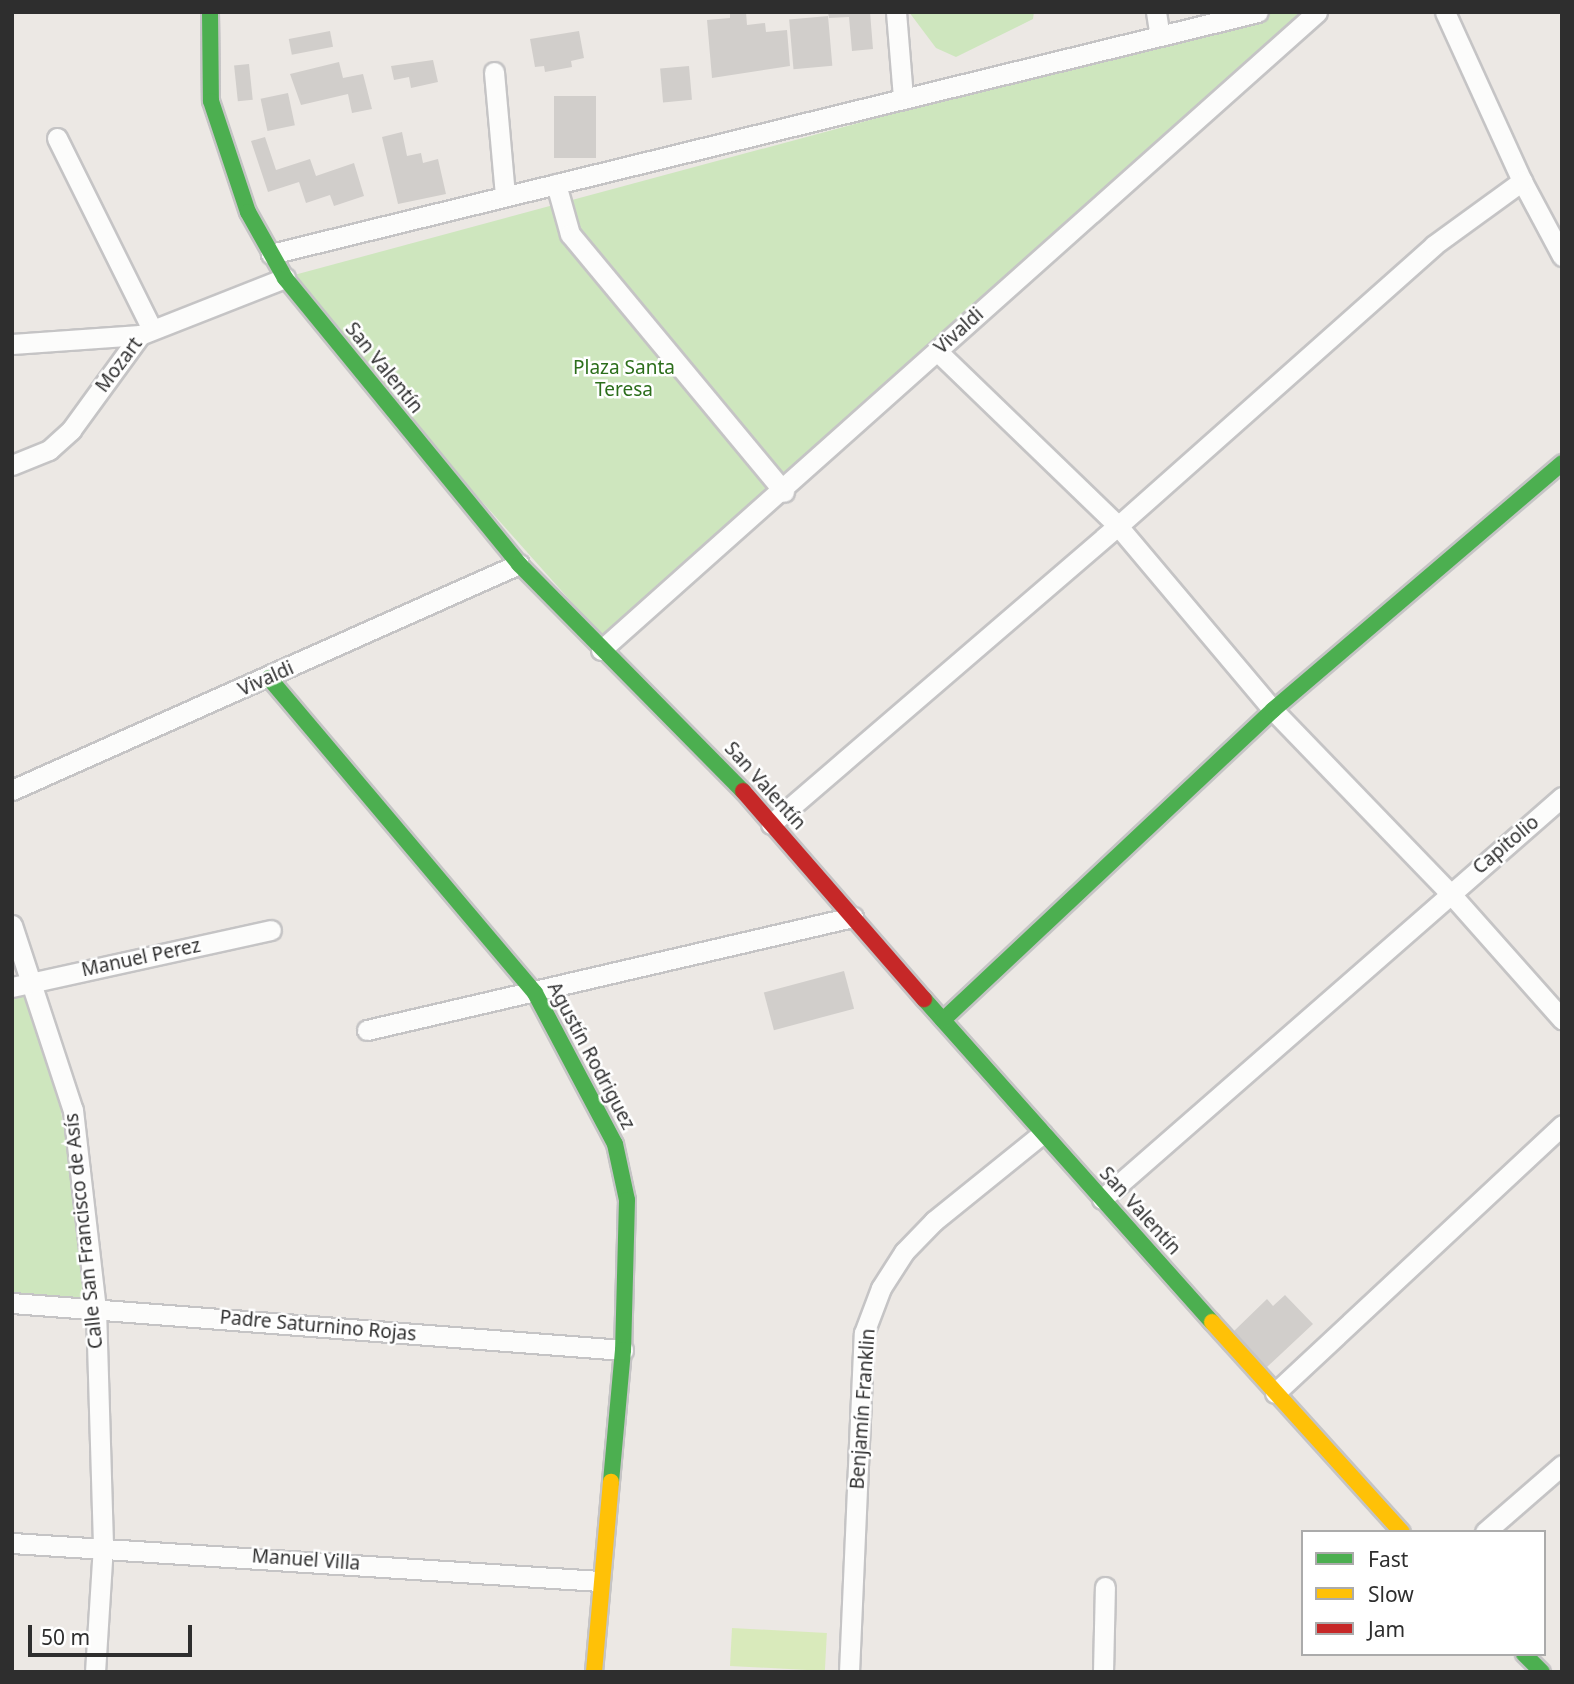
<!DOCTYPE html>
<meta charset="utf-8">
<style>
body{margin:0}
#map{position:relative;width:1574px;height:1684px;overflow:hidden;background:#ece8e4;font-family:"Noto Sans",sans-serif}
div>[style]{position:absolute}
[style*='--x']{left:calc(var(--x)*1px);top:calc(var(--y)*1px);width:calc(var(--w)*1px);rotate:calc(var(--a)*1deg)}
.green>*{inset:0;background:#cee6be}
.pitch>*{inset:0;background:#d9eabb;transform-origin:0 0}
.building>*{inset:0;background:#d1cecb;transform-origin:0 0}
.roads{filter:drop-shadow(2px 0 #c5c4c5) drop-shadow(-2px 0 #c5c4c5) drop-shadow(0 2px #c5c4c5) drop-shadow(0 -2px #c5c4c5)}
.street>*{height:19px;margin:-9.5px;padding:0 9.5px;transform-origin:9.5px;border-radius:9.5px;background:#fcfcfb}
.fast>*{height:16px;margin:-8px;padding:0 8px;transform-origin:8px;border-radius:8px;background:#4caf50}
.slow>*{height:16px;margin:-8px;padding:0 8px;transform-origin:8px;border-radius:8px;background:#ffc107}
.jam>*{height:16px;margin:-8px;padding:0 8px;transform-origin:8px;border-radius:8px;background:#c62828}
span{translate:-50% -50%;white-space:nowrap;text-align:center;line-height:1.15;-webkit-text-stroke:5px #fff;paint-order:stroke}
.street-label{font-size:19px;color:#2e2e2e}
.park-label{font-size:19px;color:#2c6e1b}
.frame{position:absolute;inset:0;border:14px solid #2e2e2e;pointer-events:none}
.legend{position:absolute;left:1301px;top:1530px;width:245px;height:126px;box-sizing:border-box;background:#fff;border:2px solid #ababab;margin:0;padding:9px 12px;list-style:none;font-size:21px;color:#2e2e2e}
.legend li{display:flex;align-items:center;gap:14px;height:35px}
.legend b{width:35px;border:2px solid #ababab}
.scale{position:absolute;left:28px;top:1625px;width:164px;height:32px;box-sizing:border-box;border:4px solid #2e2e2e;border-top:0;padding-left:9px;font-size:21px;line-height:24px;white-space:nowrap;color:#2e2e2e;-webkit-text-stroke:5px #fff;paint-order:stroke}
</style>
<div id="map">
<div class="green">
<div style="clip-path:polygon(909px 12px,1034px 12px,1033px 19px,956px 57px,936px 48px)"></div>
<div style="clip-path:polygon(1270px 12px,1301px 12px,608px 643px,283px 278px)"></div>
<div style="clip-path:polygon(23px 986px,54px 1067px,92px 1308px,12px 1303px,12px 989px)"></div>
</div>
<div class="pitch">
<div style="left:732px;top:1628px;width:95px;height:38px;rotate:3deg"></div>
</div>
<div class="building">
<div style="clip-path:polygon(730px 12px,746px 12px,747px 25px,765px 23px,766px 32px,787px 30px,790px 66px,712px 78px,707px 20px,730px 18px)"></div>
<div style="clip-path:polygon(828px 12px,870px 12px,873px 49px,852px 51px,849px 17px,829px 18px)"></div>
<div style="left:828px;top:16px;width:50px;height:39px;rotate:85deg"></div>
<div style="left:330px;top:31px;width:16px;height:42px;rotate:79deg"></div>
<div style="clip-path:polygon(579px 31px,584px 58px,571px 61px,572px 67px,545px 72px,544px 66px,535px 67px,530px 39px)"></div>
<div style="clip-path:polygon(433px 60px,438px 82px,411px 88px,409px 77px,394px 80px,391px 66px)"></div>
<div style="clip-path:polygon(339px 62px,343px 78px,363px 74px,372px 109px,352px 113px,348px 94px,301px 105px,290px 74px)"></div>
<div style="left:249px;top:64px;width:36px;height:15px;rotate:84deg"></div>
<div style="left:689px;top:66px;width:34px;height:29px;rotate:85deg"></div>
<div style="left:288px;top:93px;width:33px;height:28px;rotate:78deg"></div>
<div style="left:554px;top:96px;width:42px;height:62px"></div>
<div style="clip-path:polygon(402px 132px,407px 156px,421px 153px,423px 163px,438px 159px,446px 194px,398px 204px,382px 137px)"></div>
<div style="clip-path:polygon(265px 137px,276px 170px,310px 159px,316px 176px,354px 163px,364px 196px,334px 206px,330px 195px,306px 203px,299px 182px,268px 192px,251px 141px)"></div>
<div style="left:844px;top:971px;width:39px;height:83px;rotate:75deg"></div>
<div style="clip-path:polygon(1285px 1295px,1313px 1324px,1267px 1367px,1233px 1332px,1267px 1299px,1273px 1306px)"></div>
</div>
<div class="roads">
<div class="street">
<div style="--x:896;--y:12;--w:86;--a:85.3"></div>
<div style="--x:1156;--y:12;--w:24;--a:81"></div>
<div style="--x:1445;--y:12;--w:186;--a:65.5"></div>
<div style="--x:1522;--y:181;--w:85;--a:61.9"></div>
<div style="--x:494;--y:72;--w:124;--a:84.9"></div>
<div style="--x:57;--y:138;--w:213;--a:63.6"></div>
<div style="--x:556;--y:184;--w:52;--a:74.4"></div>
<div style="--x:570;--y:234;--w:335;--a:50.3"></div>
<div style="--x:271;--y:254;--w:1016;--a:-13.78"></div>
<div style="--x:12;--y:344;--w:128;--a:-4"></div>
<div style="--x:937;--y:351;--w:252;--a:44"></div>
<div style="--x:1118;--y:526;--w:241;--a:49.9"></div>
<div style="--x:1273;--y:710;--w:255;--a:46"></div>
<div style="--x:1450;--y:893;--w:169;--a:48.4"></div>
<div style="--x:12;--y:465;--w:40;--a:-22"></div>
<div style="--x:49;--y:450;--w:30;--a:-42"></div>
<div style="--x:71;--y:430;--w:117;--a:-54"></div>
<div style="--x:140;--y:335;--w:156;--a:-21.5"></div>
<div style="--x:601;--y:650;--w:959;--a:-41.7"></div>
<div style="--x:12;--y:790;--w:555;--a:-24.03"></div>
<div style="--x:771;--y:824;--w:457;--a:-40.7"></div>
<div style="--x:1118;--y:526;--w:423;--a:-41.6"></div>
<div style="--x:1434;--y:245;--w:109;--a:-36"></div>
<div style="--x:12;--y:925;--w:195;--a:71.8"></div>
<div style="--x:73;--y:1110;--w:61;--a:83.5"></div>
<div style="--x:80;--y:1171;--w:139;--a:83.4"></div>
<div style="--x:96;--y:1309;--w:236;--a:88.3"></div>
<div style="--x:103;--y:1545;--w:127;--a:93.6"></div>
<div style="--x:12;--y:987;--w:265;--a:-12.4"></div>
<div style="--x:367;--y:1030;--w:499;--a:-13.1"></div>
<div style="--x:1102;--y:1199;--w:611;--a:-41.15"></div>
<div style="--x:12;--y:1303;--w:613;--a:4.4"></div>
<div style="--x:1275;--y:1393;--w:393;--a:-43"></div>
<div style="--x:1485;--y:1532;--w:102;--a:-41"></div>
<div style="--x:12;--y:1543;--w:588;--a:3.7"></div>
<div style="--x:849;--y:1672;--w:339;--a:-87.5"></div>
<div style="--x:864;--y:1333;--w:48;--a:-69.3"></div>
<div style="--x:881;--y:1288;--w:43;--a:-57.4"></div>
<div style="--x:904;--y:1252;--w:43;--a:-45.9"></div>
<div style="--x:934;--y:1221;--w:139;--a:-38.9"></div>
<div style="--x:1103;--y:1672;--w:85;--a:-88.7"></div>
</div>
<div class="fast">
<div style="--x:210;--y:12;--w:89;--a:89.4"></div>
<div style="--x:211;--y:101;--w:117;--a:71.6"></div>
<div style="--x:248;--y:212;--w:76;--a:60.7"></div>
<div style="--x:285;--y:278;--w:370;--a:50.7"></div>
<div style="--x:519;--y:564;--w:319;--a:45.4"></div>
<div style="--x:269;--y:678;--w:412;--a:49.8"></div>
<div style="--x:535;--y:993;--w:171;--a:62.1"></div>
<div style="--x:615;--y:1144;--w:57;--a:77.9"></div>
<div style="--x:627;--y:1200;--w:150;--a:91.5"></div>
<div style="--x:623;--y:1350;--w:133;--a:95.2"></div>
<div style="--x:924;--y:999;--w:433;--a:48.3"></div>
<div style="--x:943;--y:1020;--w:453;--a:-43.2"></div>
<div style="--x:1273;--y:710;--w:380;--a:-40.5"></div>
<div style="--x:1524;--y:1654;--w:25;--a:45"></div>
</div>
<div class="slow">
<div style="--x:1212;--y:1322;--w:283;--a:47.9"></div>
<div style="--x:594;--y:1672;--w:191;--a:-84.9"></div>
</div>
<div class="jam">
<div style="--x:743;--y:791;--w:276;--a:49"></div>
</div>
</div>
<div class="street-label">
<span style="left:959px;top:331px;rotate:-42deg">Vivaldi</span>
<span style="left:119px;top:365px;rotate:-53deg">Mozart</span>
<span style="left:384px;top:368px;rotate:51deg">San Valentín</span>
<span style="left:266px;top:679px;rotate:-24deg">Vivaldi</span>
<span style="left:765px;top:786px;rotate:48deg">San Valentín</span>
<span style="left:1506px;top:845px;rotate:-40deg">Capitolio</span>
<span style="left:141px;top:958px;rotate:-12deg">Manuel Perez</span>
<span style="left:591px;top:1056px;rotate:62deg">Agustín Rodriguez</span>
<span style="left:1140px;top:1211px;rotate:48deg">San Valentín</span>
<span style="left:84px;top:1231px;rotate:-96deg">Calle San Francisco de Asís</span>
<span style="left:318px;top:1326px;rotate:5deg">Padre Saturnino Rojas</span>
<span style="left:863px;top:1409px;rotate:-86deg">Benjamín Franklin</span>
<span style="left:306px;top:1560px;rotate:4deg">Manuel Villa</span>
</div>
<div class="park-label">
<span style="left:624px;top:379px">Plaza Santa<br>Teresa</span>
</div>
<div class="frame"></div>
<ul class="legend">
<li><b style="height:9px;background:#4caf50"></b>Fast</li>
<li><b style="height:9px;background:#ffc107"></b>Slow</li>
<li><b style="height:9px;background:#c62828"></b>Jam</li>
</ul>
<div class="scale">50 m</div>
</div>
